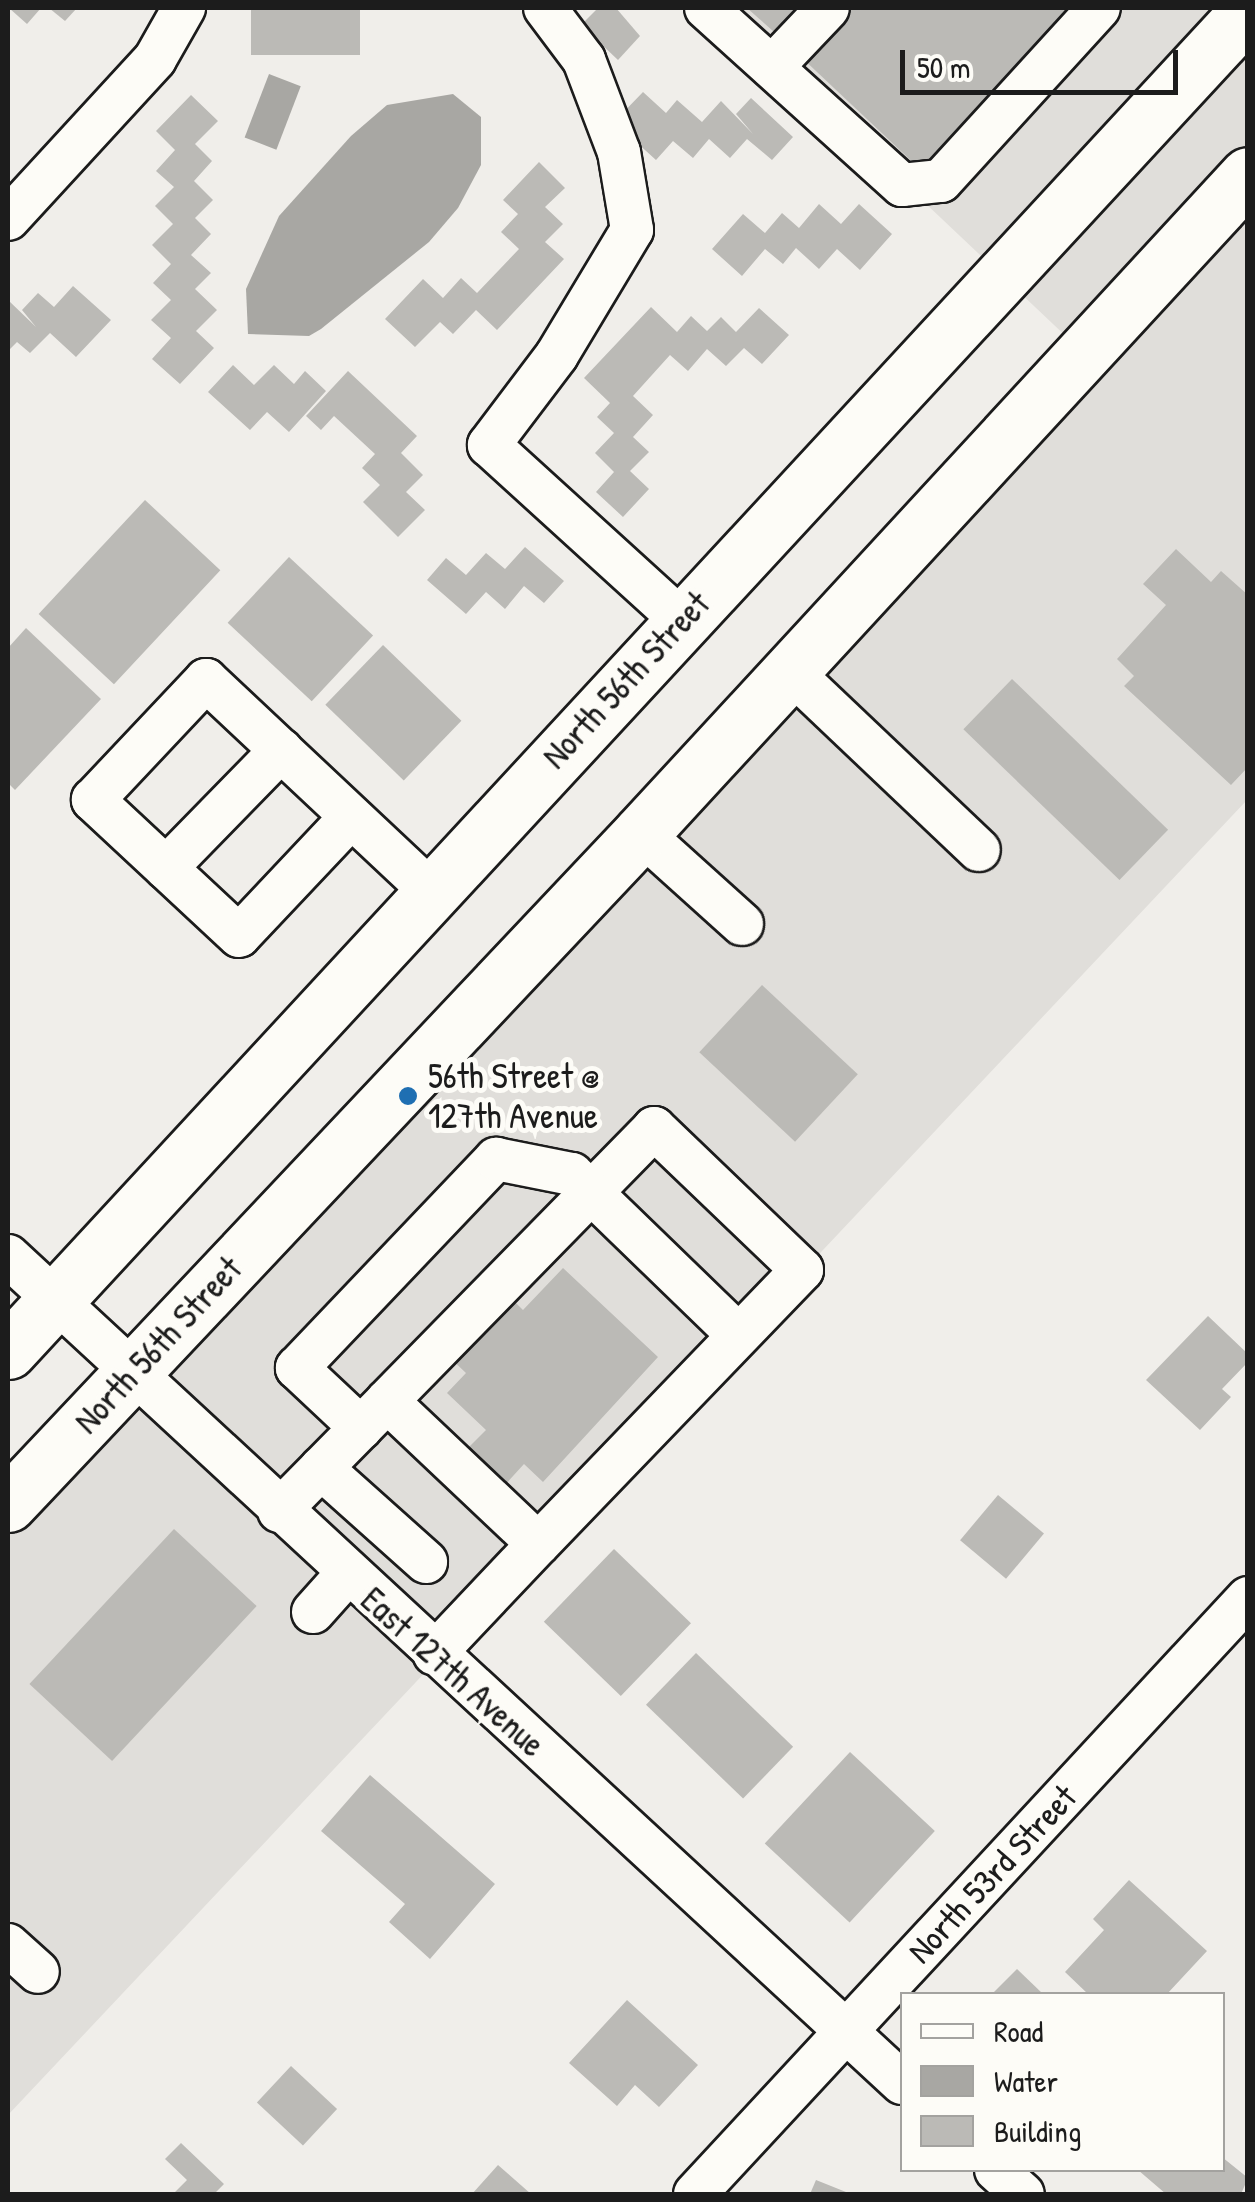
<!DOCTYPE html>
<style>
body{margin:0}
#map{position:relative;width:1255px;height:2202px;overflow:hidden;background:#f0eeea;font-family:"Patrick Hand",sans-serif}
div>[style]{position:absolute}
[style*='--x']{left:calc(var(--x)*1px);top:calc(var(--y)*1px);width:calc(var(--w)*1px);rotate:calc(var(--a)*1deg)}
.built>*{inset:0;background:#e0deda}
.water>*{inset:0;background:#a8a7a3;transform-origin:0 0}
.building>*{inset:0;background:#bbbab6;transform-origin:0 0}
.roads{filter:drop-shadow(2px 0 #1c1c1c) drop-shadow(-2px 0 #1c1c1c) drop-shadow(0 2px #1c1c1c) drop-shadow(0 -2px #1c1c1c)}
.minor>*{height:42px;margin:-21px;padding:0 21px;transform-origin:21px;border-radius:21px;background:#fdfcf7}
.major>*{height:55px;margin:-27.5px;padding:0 27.5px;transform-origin:27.5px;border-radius:27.5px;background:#fdfcf7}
.dots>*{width:28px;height:28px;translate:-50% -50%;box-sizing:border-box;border:5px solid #fdfcf7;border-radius:50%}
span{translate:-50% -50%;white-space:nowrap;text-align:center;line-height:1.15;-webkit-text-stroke:10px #fdfcf7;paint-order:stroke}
.street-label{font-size:35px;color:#1c1c1c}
.poi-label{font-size:35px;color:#1c1c1c}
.left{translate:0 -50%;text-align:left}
.frame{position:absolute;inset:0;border:10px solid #1c1c1c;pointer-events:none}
.legend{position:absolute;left:900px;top:1992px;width:325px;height:180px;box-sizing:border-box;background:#fdfcf7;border:2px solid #a3a29f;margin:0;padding:12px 18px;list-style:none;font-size:30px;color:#1c1c1c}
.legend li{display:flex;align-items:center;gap:20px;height:50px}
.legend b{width:50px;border:2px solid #a3a29f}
.scale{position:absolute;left:900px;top:50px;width:278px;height:45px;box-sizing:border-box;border:5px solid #1c1c1c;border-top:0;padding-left:12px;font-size:30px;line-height:35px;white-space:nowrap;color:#1c1c1c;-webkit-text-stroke:8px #fdfcf7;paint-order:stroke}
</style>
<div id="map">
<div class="built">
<div style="clip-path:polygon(719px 8px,1247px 8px,1247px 800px,8px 2115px,8px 1531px,1090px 359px)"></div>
</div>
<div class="water">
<div style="left:269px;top:74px;width:34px;height:68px;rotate:21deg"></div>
<div style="clip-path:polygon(453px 94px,481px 117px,481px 165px,458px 208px,429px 242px,321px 329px,309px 336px,248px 334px,246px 289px,279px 216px,351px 136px,387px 105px)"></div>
</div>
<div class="building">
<div style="clip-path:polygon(9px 8px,41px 8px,27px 24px)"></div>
<div style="clip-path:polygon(49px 8px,77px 8px,65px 21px)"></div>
<div style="left:251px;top:8px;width:109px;height:47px"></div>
<div style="clip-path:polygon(598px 8px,616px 8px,640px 36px,618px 60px,581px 25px)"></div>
<div style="clip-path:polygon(747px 8px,812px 8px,783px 40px)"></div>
<div style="clip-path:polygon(845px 8px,1072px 8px,921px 170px,800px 56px)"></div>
<div style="clip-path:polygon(643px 92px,666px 113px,677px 100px,702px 122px,721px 101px,753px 134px,736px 114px,751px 98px,793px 137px,772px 160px,747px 139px,730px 158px,709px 139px,693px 158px,673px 141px,656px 160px,614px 122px)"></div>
<div style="clip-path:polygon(191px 95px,218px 121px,195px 144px,212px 161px,194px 181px,213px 200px,195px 218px,211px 234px,191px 255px,211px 273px,195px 289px,217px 310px,196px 331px,214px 348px,180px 384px,152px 359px,171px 338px,151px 320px,171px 300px,153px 283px,171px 264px,152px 245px,173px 224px,155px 206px,174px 187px,156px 171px,175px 150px,156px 131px)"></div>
<div style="clip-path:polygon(539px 162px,565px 188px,545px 207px,563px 224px,545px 242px,564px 259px,497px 330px,476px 310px,453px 334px,440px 322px,415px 347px,385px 319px,423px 279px,443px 298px,461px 278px,477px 293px,519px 249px,501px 232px,518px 214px,503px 200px)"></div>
<div style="clip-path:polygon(819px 204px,841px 224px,859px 204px,892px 234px,860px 270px,837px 249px,819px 269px,796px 248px,783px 264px,765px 249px,742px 276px,712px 249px,743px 214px,765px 233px,782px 213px,799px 228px)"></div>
<div style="clip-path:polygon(73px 286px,111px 320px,76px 357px,50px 333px,30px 353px,17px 342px,8px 351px,8px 300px,36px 327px,22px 310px,38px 293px,54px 307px)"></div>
<div style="clip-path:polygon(651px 307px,677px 332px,691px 316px,707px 331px,721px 317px,736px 332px,759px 308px,789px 335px,762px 364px,744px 348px,726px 366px,707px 349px,688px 371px,670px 355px,633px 396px,653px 415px,633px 437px,649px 452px,630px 471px,649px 489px,623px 517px,596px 492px,614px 472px,595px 453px,614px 433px,597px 417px,610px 403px,584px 378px)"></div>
<div style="clip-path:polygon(233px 365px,254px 385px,274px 365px,294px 384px,305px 371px,326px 391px,289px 432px,267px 412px,250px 430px,208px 392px)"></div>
<div style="clip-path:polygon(348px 371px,417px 436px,401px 453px,423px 475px,406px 492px,425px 510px,398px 537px,363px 502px,380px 485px,362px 468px,375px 454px,334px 416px,321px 430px,306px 416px)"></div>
<div style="left:145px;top:500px;width:103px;height:156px;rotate:43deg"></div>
<div style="clip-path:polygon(525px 547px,564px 581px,544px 603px,524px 586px,505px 609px,486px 592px,466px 614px,427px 580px,446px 558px,466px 575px,486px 553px,505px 569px)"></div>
<div style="clip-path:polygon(1176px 549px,1211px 582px,1221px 571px,1248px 595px,1248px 767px,1231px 785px,1124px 686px,1134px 676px,1117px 659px,1166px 605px,1143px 584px)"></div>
<div style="left:289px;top:557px;width:115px;height:90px;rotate:43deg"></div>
<div style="clip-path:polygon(26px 628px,101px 699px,15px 790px,8px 783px,8px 648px)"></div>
<div style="left:383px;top:645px;width:109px;height:83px;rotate:44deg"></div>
<div style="left:1012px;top:679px;width:217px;height:70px;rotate:44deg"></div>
<div style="left:762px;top:985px;width:131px;height:92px;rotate:43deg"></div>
<div style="clip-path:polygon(563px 1268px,658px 1357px,543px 1482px,524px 1464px,504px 1486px,466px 1450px,486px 1430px,447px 1393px,466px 1373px,447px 1355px,505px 1292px,523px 1310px)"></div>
<div style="clip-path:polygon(1208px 1316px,1248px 1354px,1248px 1362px,1222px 1389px,1231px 1397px,1200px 1430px,1146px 1380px)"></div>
<div style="left:998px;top:1495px;width:60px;height:59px;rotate:40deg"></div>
<div style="left:174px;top:1529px;width:113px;height:212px;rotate:43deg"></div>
<div style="left:614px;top:1549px;width:107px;height:101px;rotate:44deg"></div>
<div style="left:696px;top:1653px;width:135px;height:72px;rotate:44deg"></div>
<div style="left:850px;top:1752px;width:116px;height:125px;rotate:43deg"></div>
<div style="clip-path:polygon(370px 1775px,495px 1884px,430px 1959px,389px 1922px,405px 1904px,321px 1831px)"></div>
<div style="clip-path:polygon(1129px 1880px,1207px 1951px,1167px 1994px,1088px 1994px,1065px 1972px,1104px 1930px,1093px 1919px)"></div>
<div style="clip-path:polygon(1017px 1969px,1043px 1994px,992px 1994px)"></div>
<div style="clip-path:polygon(627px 2000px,698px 2065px,659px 2107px,635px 2085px,617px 2106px,569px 2063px)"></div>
<div style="left:291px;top:2066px;width:63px;height:50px;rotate:43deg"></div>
<div style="clip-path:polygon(181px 2143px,224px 2184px,214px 2194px,173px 2194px,187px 2180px,165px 2159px)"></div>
<div style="clip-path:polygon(1222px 2157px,1248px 2178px,1241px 2194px,1166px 2194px,1138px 2170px,1222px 2170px)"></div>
<div style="clip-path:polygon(498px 2165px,531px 2194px,472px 2194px)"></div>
<div style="clip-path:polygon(816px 2180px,851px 2194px,810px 2194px)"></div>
</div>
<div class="roads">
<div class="minor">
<div style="--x:545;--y:8;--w:65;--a:53.1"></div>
<div style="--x:584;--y:60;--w:98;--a:69.2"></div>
<div style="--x:619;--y:152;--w:79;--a:80.5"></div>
<div style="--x:632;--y:230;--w:146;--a:121"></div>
<div style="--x:557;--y:355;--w:113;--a:127.1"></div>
<div style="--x:489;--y:445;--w:260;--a:42.3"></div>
<div style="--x:706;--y:8;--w:264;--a:42.1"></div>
<div style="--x:902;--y:185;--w:39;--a:-6"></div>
<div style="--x:941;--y:181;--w:234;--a:-47.6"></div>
<div style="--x:772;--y:67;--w:81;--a:-46.5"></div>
<div style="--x:8;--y:219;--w:217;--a:-47.4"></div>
<div style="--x:155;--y:59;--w:59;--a:-60.4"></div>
<div style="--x:788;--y:669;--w:263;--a:43.5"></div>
<div style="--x:351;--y:817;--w:163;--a:133.3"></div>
<div style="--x:239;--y:936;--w:200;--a:-137"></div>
<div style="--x:93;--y:800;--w:165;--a:-46.7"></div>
<div style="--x:206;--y:680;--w:310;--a:43.2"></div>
<div style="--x:641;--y:833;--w:136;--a:42"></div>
<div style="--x:166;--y:868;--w:165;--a:-45.7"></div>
<div style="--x:8;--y:1256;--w:1218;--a:42.77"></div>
<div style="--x:387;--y:1401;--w:382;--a:-45.6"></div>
<div style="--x:654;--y:1128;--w:205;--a:43.8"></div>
<div style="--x:802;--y:1270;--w:380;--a:133.9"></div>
<div style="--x:361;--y:1428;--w:88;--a:-136.8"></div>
<div style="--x:297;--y:1368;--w:289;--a:-46.4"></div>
<div style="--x:496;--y:1159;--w:77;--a:11.2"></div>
<div style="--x:572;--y:1174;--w:231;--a:44.1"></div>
<div style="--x:321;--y:1468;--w:141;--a:41.8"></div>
<div style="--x:279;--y:1511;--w:154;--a:-45.5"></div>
<div style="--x:387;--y:1401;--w:208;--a:43.4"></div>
<div style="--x:538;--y:1544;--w:151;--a:133.4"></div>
<div style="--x:313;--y:1612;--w:50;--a:-48.3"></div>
<div style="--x:8;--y:1945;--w:40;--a:42"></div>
<div style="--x:996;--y:2170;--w:36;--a:42"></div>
<div style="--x:695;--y:2194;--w:813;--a:-47.14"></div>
</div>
<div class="major">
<div style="--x:8;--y:1351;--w:1826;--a:-47.22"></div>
<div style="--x:8;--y:1504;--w:922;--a:-46.67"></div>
<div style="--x:641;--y:833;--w:895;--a:-47.31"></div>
</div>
</div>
<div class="dots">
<div style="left:408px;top:1096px;background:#1f6fb2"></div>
</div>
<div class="street-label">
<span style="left:626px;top:680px;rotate:-47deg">North 56th Street</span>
<span style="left:158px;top:1345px;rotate:-47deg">North 56th Street</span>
<span style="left:453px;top:1672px;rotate:42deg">East 127th Avenue</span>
<span style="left:992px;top:1874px;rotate:-47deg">North 53rd Street</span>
</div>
<div class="poi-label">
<span class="left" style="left:428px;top:1096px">56th Street @<br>127th Avenue</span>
</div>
<div class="frame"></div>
<ul class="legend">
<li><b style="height:12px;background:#fdfcf7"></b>Road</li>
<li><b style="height:28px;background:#a8a7a3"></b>Water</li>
<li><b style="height:28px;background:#bbbab6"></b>Building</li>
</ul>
<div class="scale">50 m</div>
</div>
